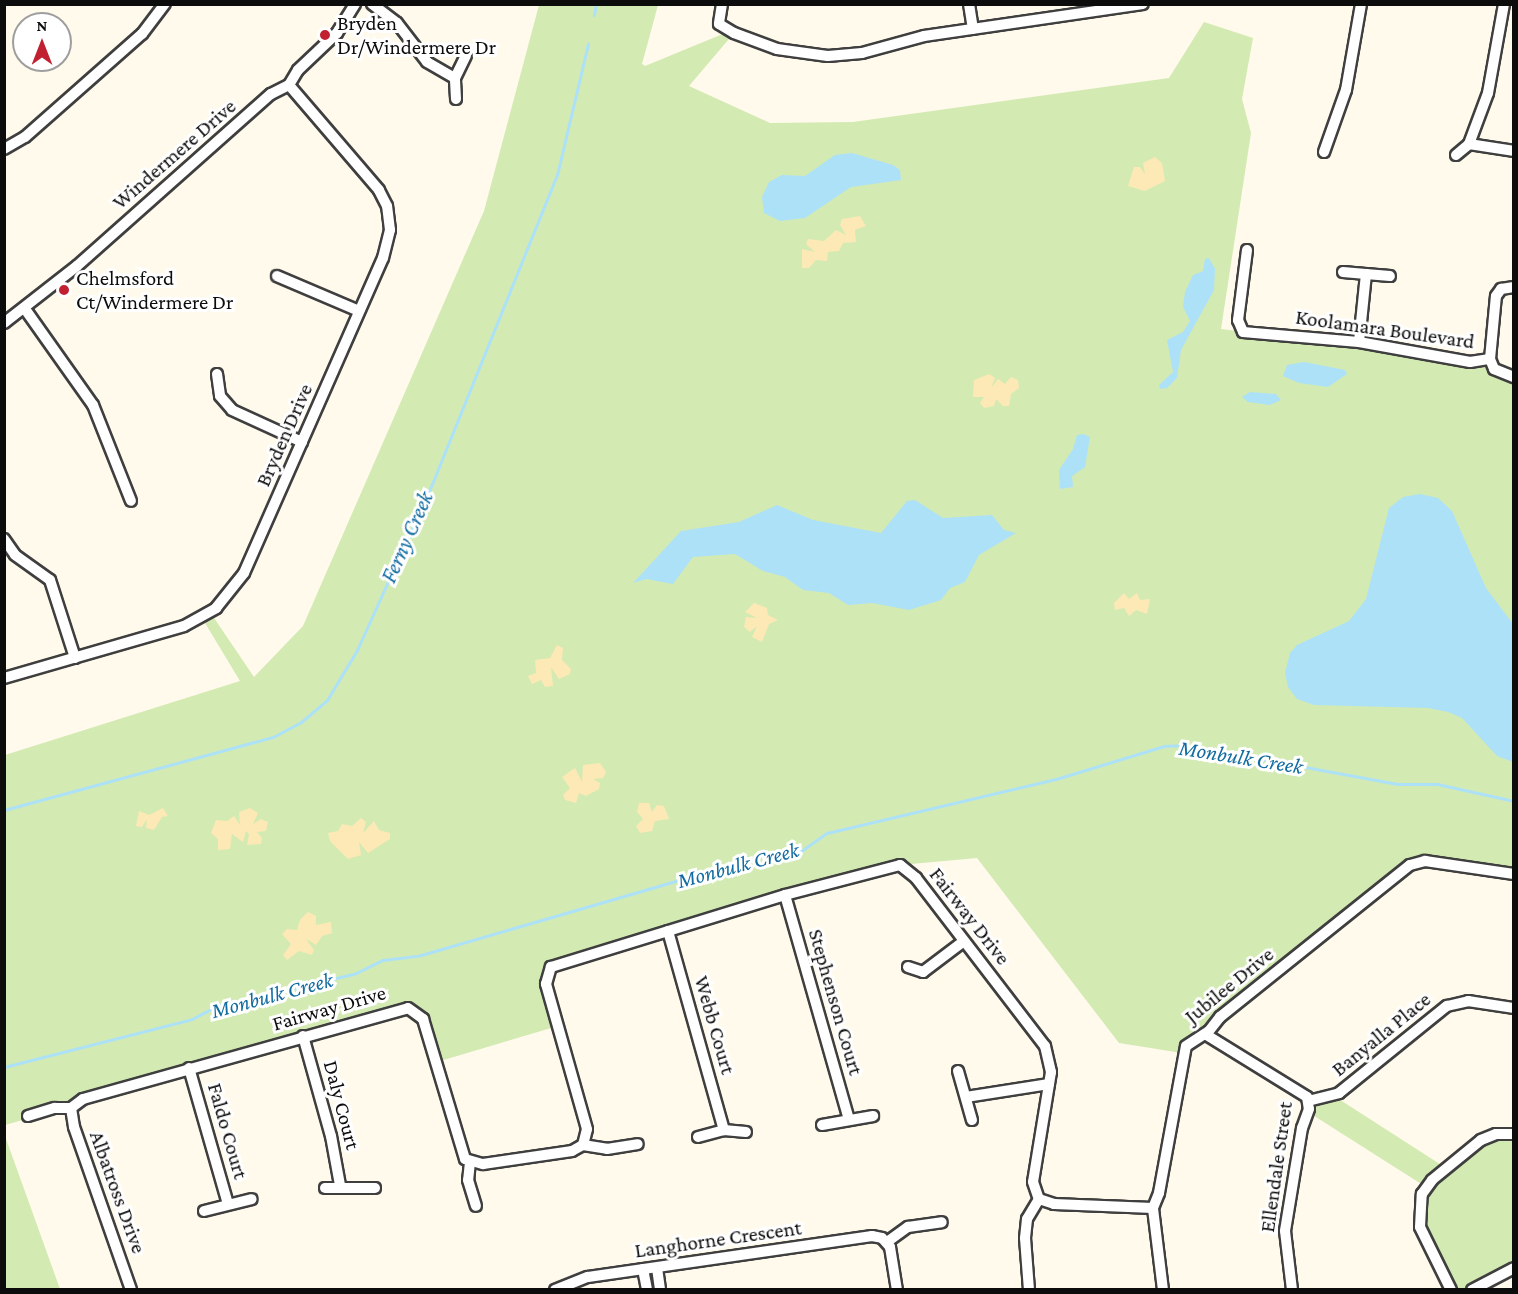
<!DOCTYPE html>
<style>
body{margin:0}
#map{position:relative;width:1518px;height:1294px;overflow:hidden;background:#fffaeb;font-family:"Crimson Pro",serif}
div>[style]{position:absolute}
[style*='--x']{left:calc(var(--x)*1px);top:calc(var(--y)*1px);width:calc(var(--w)*1px);rotate:calc(var(--a)*1deg)}
.green>*{inset:0;background:#d3eab3}
.sand>*{inset:0;background:#fde9b5}
.water>*{inset:0;background:#ade1f8}
.stream>*{height:3px;margin:-1.5px;padding:0 1.5px;transform-origin:1.5px;border-radius:1.5px;background:#ade1f8}
.roads{filter:drop-shadow(2px 0 #3f3f3f) drop-shadow(-2px 0 #3f3f3f) drop-shadow(0 2px #3f3f3f) drop-shadow(0 -2px #3f3f3f)}
.minor>*{height:10px;margin:-5px;padding:0 5px;transform-origin:5px;border-radius:5px;background:#fff}
.dots>*{width:16px;height:16px;translate:-50% -50%;box-sizing:border-box;border:3px solid #fff;border-radius:50%}
span{translate:-50% -50%;white-space:nowrap;text-align:center;line-height:1.15;-webkit-text-stroke:6px #fff;paint-order:stroke}
.poi-label{font-size:21px;color:#0c0c0c}
.left{translate:0 -50%;text-align:left}
.street-label{font-size:21px;color:#0c0c0c}
.water-label{font-size:22px;color:#116ba1;font-style:italic}
.frame{position:absolute;inset:0;border:6px solid #0c0c0c;pointer-events:none}
.north{position:absolute;left:12px;top:12px;width:60px;height:60px;box-sizing:border-box;background:#fff;border:2px solid #9e9e9e;border-radius:50%;rotate:0deg;font-size:16px;font-weight:700;line-height:24px;text-align:center;color:#0c0c0c}
.north::after{content:'';display:block;margin:auto;width:21px;height:27px;background:#c02030;clip-path:polygon(50% 0,100% 100%,50% 72%,0 100%)}
</style>
<div id="map">
<div class="green">
<div style="clip-path:polygon(539px 5px,658px 5px,642px 64px,645px 66px,730px 31px,734px 33px,689px 86px,770px 123px,853px 122px,1169px 78px,1204px 22px,1253px 38px,1242px 99px,1251px 133px,1221px 329px,1484px 361px,1513px 377px,1513px 874px,1420px 861px,1182px 1053px,1119px 1043px,977px 858px,900px 865px,548px 969px,558px 1026px,447px 1059px,435px 1062px,415px 1009px,5px 1125px,5px 755px,240px 681px,202px 618px,210px 612px,254px 677px,303px 626px,484px 211px)"></div>
<div style="clip-path:polygon(1334px 1096px,1446px 1168px,1481px 1140px,1513px 1134px,1513px 1268px,1472px 1289px,1451px 1289px,1420px 1227px,1426px 1187px,1308px 1112px,1309px 1105px)"></div>
<div style="clip-path:polygon(4px 1136px,5px 1136px,60px 1289px,5px 1289px)"></div>
</div>
<div class="sand">
<div style="clip-path:polygon(1155px 157px,1162px 163px,1165px 181px,1145px 191px,1128px 186px,1134px 167px,1140px 167px,1145px 174px,1143px 163px)"></div>
<div style="clip-path:polygon(860px 216px,866px 226px,855px 230px,856px 242px,843px 243px,839px 251px,828px 252px,827px 261px,816px 260px,809px 268px,802px 268px,802px 249px,815px 252px,806px 244px,808px 239px,824px 241px,836px 230px,846px 235px,840px 225px,842px 219px)"></div>
<div style="clip-path:polygon(989px 374px,995px 378px,991px 388px,998px 379px,1005px 384px,1011px 377px,1018px 380px,1019px 388px,1011px 394px,1009px 406px,1003px 406px,996px 399px,994px 406px,984px 408px,980px 403px,984px 397px,973px 397px,974px 380px)"></div>
<div style="clip-path:polygon(1124px 593px,1129px 599px,1137px 593px,1140px 600px,1150px 599px,1147px 614px,1136px 610px,1129px 616px,1124px 608px,1115px 610px,1114px 603px)"></div>
<div style="clip-path:polygon(754px 603px,767px 608px,768px 615px,778px 620px,769px 624px,762px 642px,752px 637px,757px 626px,750px 632px,744px 627px,746px 617px,757px 618px,745px 612px)"></div>
<div style="clip-path:polygon(557px 645px,563px 648px,562px 660px,571px 669px,570px 674px,559px 679px,551px 667px,553px 686px,545px 687px,541px 680px,532px 684px,528px 676px,536px 673px,535px 660px,550px 658px)"></div>
<div style="clip-path:polygon(600px 763px,606px 772px,603px 778px,593px 779px,600px 783px,599px 789px,586px 796px,579px 793px,576px 803px,565px 800px,563px 795px,570px 788px,562px 777px,575px 768px,582px 782px,583px 765px)"></div>
<div style="clip-path:polygon(639px 803px,649px 803px,652px 812px,657px 805px,664px 806px,669px 819px,655px 821px,652px 831px,640px 833px,636px 826px,643px 819px,637px 812px)"></div>
<div style="clip-path:polygon(163px 808px,168px 816px,162px 817px,154px 830px,146px 828px,147px 819px,142px 827px,136px 826px,139px 811px,149px 815px)"></div>
<div style="clip-path:polygon(250px 808px,258px 813px,253px 824px,261px 819px,268px 822px,266px 831px,257px 832px,262px 838px,261px 844px,247px 845px,249px 834px,246px 831px,243px 842px,232px 834px,230px 849px,218px 850px,218px 839px,211px 833px,216px 820px,227px 821px,234px 816px,240px 825px,239px 812px)"></div>
<div style="clip-path:polygon(361px 818px,366px 822px,363px 833px,374px 821px,379px 830px,390px 833px,390px 839px,368px 853px,359px 842px,361px 855px,348px 859px,330px 841px,328px 833px,338px 831px,342px 824px,352px 826px)"></div>
<div style="clip-path:polygon(308px 912px,316px 916px,316px 925px,331px 922px,332px 933px,322px 936px,316px 945px,306px 939px,314px 950px,312px 955px,299px 951px,287px 960px,283px 955px,291px 944px,282px 934px,287px 929px,297px 930px,300px 920px)"></div>
</div>
<div class="water">
<div style="clip-path:polygon(852px 153px,893px 165px,900px 170px,901px 180px,851px 187px,805px 218px,780px 221px,764px 213px,762px 197px,769px 182px,782px 175px,805px 176px,835px 155px)"></div>
<div style="clip-path:polygon(1209px 258px,1215px 269px,1214px 290px,1181px 350px,1177px 378px,1167px 388px,1160px 389px,1159px 385px,1173px 372px,1167px 340px,1183px 332px,1190px 321px,1183px 307px,1185px 292px,1193px 275px,1203px 271px,1205px 259px)"></div>
<div style="clip-path:polygon(1304px 362px,1345px 370px,1347px 374px,1328px 387px,1299px 383px,1283px 376px,1287px 365px)"></div>
<div style="clip-path:polygon(1250px 392px,1276px 394px,1281px 400px,1270px 405px,1248px 402px,1242px 397px)"></div>
<div style="clip-path:polygon(1083px 434px,1090px 437px,1085px 467px,1072px 476px,1073px 487px,1060px 489px,1059px 470px,1073px 449px,1077px 435px)"></div>
<div style="clip-path:polygon(1420px 494px,1438px 498px,1452px 511px,1486px 588px,1513px 624px,1513px 762px,1497px 756px,1462px 718px,1448px 712px,1428px 708px,1314px 705px,1297px 699px,1288px 687px,1285px 673px,1290px 653px,1297px 645px,1349px 621px,1366px 599px,1389px 508px,1403px 497px)"></div>
<div style="clip-path:polygon(915px 500px,943px 518px,992px 515px,1004px 530px,1016px 533px,979px 555px,965px 582px,950px 588px,941px 600px,909px 610px,872px 603px,848px 605px,829px 593px,803px 590px,785px 577px,763px 571px,735px 554px,693px 557px,673px 584px,646px 579px,633px 583px,681px 531px,739px 522px,777px 505px,813px 520px,881px 533px,907px 501px)"></div>
</div>
<div class="stream">
<div style="--x:594;--y:15;--w:11;--a:-80"></div>
<div style="--x:4;--y:810;--w:279;--a:-15.2"></div>
<div style="--x:273;--y:737;--w:32;--a:-28"></div>
<div style="--x:301;--y:722;--w:34;--a:-40"></div>
<div style="--x:327;--y:700;--w:58;--a:-59"></div>
<div style="--x:357;--y:650;--w:182;--a:-65.7"></div>
<div style="--x:432;--y:484;--w:333;--a:-68"></div>
<div style="--x:557;--y:175;--w:135;--a:-76.7"></div>
<div style="--x:4;--y:1067;--w:194;--a:-14.3"></div>
<div style="--x:192;--y:1019;--w:27;--a:-28"></div>
<div style="--x:216;--y:1006;--w:142;--a:-13.1"></div>
<div style="--x:354;--y:974;--w:32;--a:-26"></div>
<div style="--x:383;--y:960;--w:38;--a:-7"></div>
<div style="--x:421;--y:955;--w:354;--a:-16.2"></div>
<div style="--x:761;--y:856;--w:40;--a:-7.1"></div>
<div style="--x:801;--y:851;--w:32;--a:-35"></div>
<div style="--x:827;--y:833;--w:235;--a:-13.3"></div>
<div style="--x:1056;--y:779;--w:113;--a:-17"></div>
<div style="--x:1164;--y:746;--w:21;--a:-3"></div>
<div style="--x:1185;--y:745;--w:216;--a:10.4"></div>
<div style="--x:1397;--y:784;--w:40;--a:0"></div>
<div style="--x:1437;--y:784;--w:79;--a:12.4"></div>
</div>
<div class="roads">
<div class="minor">
<div style="--x:372;--y:4;--w:31;--a:37"></div>
<div style="--x:397;--y:23;--w:49;--a:52.4"></div>
<div style="--x:427;--y:62;--w:32;--a:30"></div>
<div style="--x:722;--y:4;--w:20;--a:99"></div>
<div style="--x:719;--y:24;--w:17;--a:31"></div>
<div style="--x:734;--y:33;--w:46;--a:20.4"></div>
<div style="--x:777;--y:49;--w:51;--a:7.8"></div>
<div style="--x:828;--y:56;--w:34;--a:-5"></div>
<div style="--x:862;--y:53;--w:64;--a:-15.3"></div>
<div style="--x:924;--y:36;--w:221;--a:-8.3"></div>
<div style="--x:969;--y:4;--w:25;--a:81"></div>
<div style="--x:456;--y:99;--w:21;--a:-93"></div>
<div style="--x:455;--y:78;--w:25;--a:-64"></div>
<div style="--x:1469;--y:144;--w:46;--a:8.8"></div>
<div style="--x:4;--y:149;--w:24;--a:-30"></div>
<div style="--x:25;--y:137;--w:156;--a:-41.4"></div>
<div style="--x:142;--y:34;--w:38;--a:-53"></div>
<div style="--x:1324;--y:152;--w:66;--a:-70.5"></div>
<div style="--x:1346;--y:90;--w:87;--a:-80.1"></div>
<div style="--x:1456;--y:155;--w:17;--a:-40"></div>
<div style="--x:1469;--y:144;--w:54;--a:-69.6"></div>
<div style="--x:1488;--y:93;--w:90;--a:-79.8"></div>
<div style="--x:1247;--y:250;--w:71;--a:97.3"></div>
<div style="--x:1238;--y:320;--w:13;--a:67"></div>
<div style="--x:1243;--y:332;--w:116;--a:4.9"></div>
<div style="--x:1359;--y:342;--w:113;--a:10.2"></div>
<div style="--x:1470;--y:362;--w:20;--a:-9"></div>
<div style="--x:1490;--y:359;--w:11;--a:68"></div>
<div style="--x:1494;--y:369;--w:22;--a:22"></div>
<div style="--x:1343;--y:272;--w:23;--a:5"></div>
<div style="--x:1366;--y:274;--w:68;--a:95.9"></div>
<div style="--x:1366;--y:274;--w:24;--a:5"></div>
<div style="--x:277;--y:276;--w:89;--a:23.1"></div>
<div style="--x:25;--y:309;--w:118;--a:54.7"></div>
<div style="--x:93;--y:405;--w:103;--a:68.4"></div>
<div style="--x:4;--y:323;--w:93;--a:-38"></div>
<div style="--x:77;--y:266;--w:259;--a:-41.6"></div>
<div style="--x:271;--y:94;--w:20;--a:-27"></div>
<div style="--x:289;--y:85;--w:17;--a:-59"></div>
<div style="--x:298;--y:70;--w:54;--a:-43.5"></div>
<div style="--x:337;--y:33;--w:34;--a:-58"></div>
<div style="--x:1490;--y:359;--w:63;--a:-84.6"></div>
<div style="--x:1496;--y:296;--w:9;--a:-54"></div>
<div style="--x:1501;--y:289;--w:13;--a:-9"></div>
<div style="--x:217;--y:374;--w:22;--a:82"></div>
<div style="--x:220;--y:396;--w:18;--a:49"></div>
<div style="--x:232;--y:410;--w:77;--a:24.6"></div>
<div style="--x:4;--y:539;--w:19;--a:55"></div>
<div style="--x:15;--y:555;--w:43;--a:35.5"></div>
<div style="--x:50;--y:580;--w:82;--a:72.2"></div>
<div style="--x:4;--y:678;--w:187;--a:-16.1"></div>
<div style="--x:184;--y:626;--w:37;--a:-29"></div>
<div style="--x:216;--y:608;--w:45;--a:-51.3"></div>
<div style="--x:244;--y:573;--w:344;--a:-66.2"></div>
<div style="--x:383;--y:258;--w:29;--a:-76"></div>
<div style="--x:390;--y:230;--w:24;--a:-97"></div>
<div style="--x:387;--y:206;--w:18;--a:-117"></div>
<div style="--x:379;--y:190;--w:138;--a:-130.6"></div>
<div style="--x:785;--y:895;--w:233;--a:74.1"></div>
<div style="--x:668;--y:931;--w:207;--a:74.3"></div>
<div style="--x:908;--y:967;--w:16;--a:18"></div>
<div style="--x:923;--y:972;--w:51;--a:-37.1"></div>
<div style="--x:1205;--y:1034;--w:120;--a:31.7"></div>
<div style="--x:1307;--y:1097;--w:12;--a:81"></div>
<div style="--x:1309;--y:1109;--w:20;--a:110"></div>
<div style="--x:1302;--y:1128;--w:104;--a:99.4"></div>
<div style="--x:1285;--y:1231;--w:59;--a:83.2"></div>
<div style="--x:303;--y:1036;--w:104;--a:74.4"></div>
<div style="--x:331;--y:1136;--w:50;--a:79.6"></div>
<div style="--x:189;--y:1068;--w:141;--a:74"></div>
<div style="--x:958;--y:1071;--w:51;--a:74.1"></div>
<div style="--x:966;--y:1097;--w:84;--a:-8.9"></div>
<div style="--x:1308;--y:1101;--w:32;--a:-14"></div>
<div style="--x:1339;--y:1093;--w:139;--a:-38.9"></div>
<div style="--x:1447;--y:1006;--w:22;--a:-13"></div>
<div style="--x:1468;--y:1001;--w:47;--a:8.7"></div>
<div style="--x:71;--y:1108;--w:19;--a:81"></div>
<div style="--x:74;--y:1127;--w:173;--a:70.7"></div>
<div style="--x:28;--y:1116;--w:28;--a:-17"></div>
<div style="--x:55;--y:1108;--w:16;--a:0"></div>
<div style="--x:71;--y:1108;--w:15;--a:-37"></div>
<div style="--x:83;--y:1099;--w:337;--a:-15.6"></div>
<div style="--x:408;--y:1008;--w:19;--a:36"></div>
<div style="--x:423;--y:1019;--w:146;--a:73.3"></div>
<div style="--x:465;--y:1159;--w:19;--a:16"></div>
<div style="--x:483;--y:1164;--w:90;--a:-8.3"></div>
<div style="--x:572;--y:1151;--w:13;--a:-29"></div>
<div style="--x:583;--y:1145;--w:16;--a:-76"></div>
<div style="--x:587;--y:1129;--w:151;--a:-105.8"></div>
<div style="--x:546;--y:984;--w:18;--a:-74"></div>
<div style="--x:551;--y:967;--w:245;--a:-17.1"></div>
<div style="--x:785;--y:895;--w:119;--a:-14.6"></div>
<div style="--x:900;--y:865;--w:21;--a:39"></div>
<div style="--x:916;--y:878;--w:212;--a:52.5"></div>
<div style="--x:1045;--y:1046;--w:27;--a:77"></div>
<div style="--x:1051;--y:1072;--w:111;--a:99.3"></div>
<div style="--x:1033;--y:1182;--w:18;--a:71"></div>
<div style="--x:1039;--y:1199;--w:16;--a:18"></div>
<div style="--x:1054;--y:1204;--w:99;--a:2.3"></div>
<div style="--x:822;--y:1125;--w:52;--a:-10"></div>
<div style="--x:698;--y:1137;--w:27;--a:-15"></div>
<div style="--x:724;--y:1130;--w:22;--a:5"></div>
<div style="--x:583;--y:1145;--w:24;--a:9"></div>
<div style="--x:607;--y:1149;--w:31;--a:-9"></div>
<div style="--x:470;--y:1162;--w:18;--a:96"></div>
<div style="--x:468;--y:1180;--w:27;--a:73"></div>
<div style="--x:325;--y:1188;--w:50;--a:0"></div>
<div style="--x:204;--y:1211;--w:49;--a:-14"></div>
<div style="--x:887;--y:1242;--w:26;--a:-36"></div>
<div style="--x:908;--y:1227;--w:34;--a:-8"></div>
<div style="--x:657;--y:1268;--w:22;--a:82"></div>
<div style="--x:643;--y:1269;--w:21;--a:79"></div>
<div style="--x:555;--y:1290;--w:35;--a:-22"></div>
<div style="--x:588;--y:1277;--w:287;--a:-8.2"></div>
<div style="--x:872;--y:1236;--w:10;--a:11"></div>
<div style="--x:882;--y:1238;--w:12;--a:48"></div>
<div style="--x:890;--y:1247;--w:44;--a:80.8"></div>
<div style="--x:1029;--y:1290;--w:52;--a:-94.4"></div>
<div style="--x:1025;--y:1238;--w:19;--a:-84"></div>
<div style="--x:1027;--y:1219;--w:23;--a:-59"></div>
<div style="--x:1163;--y:1290;--w:83;--a:-97"></div>
<div style="--x:1153;--y:1208;--w:16;--a:-68"></div>
<div style="--x:1159;--y:1193;--w:149;--a:-79.6"></div>
<div style="--x:1186;--y:1046;--w:27;--a:-33"></div>
<div style="--x:1209;--y:1031;--w:18;--a:-52"></div>
<div style="--x:1220;--y:1017;--w:243;--a:-38.7"></div>
<div style="--x:1410;--y:865;--w:16;--a:-15"></div>
<div style="--x:1425;--y:861;--w:90;--a:8.3"></div>
<div style="--x:1451;--y:1290;--w:70;--a:-116.2"></div>
<div style="--x:1420;--y:1227;--w:33;--a:-87"></div>
<div style="--x:1422;--y:1194;--w:17;--a:-54"></div>
<div style="--x:1432;--y:1180;--w:63;--a:-39.2"></div>
<div style="--x:1481;--y:1140;--w:16;--a:-22"></div>
<div style="--x:1496;--y:1134;--w:18;--a:0"></div>
<div style="--x:1472;--y:1290;--w:47;--a:-27.6"></div>
</div>
</div>
<div class="dots">
<div style="left:325px;top:35px;background:#c02030"></div>
<div style="left:64px;top:290px;background:#c02030"></div>
</div>
<div class="poi-label">
<span class="left" style="left:337px;top:35px">Bryden<br>Dr/Windermere Dr</span>
<span class="left" style="left:76px;top:290px">Chelmsford<br>Ct/Windermere Dr</span>
</div>
<div class="street-label">
<span style="left:174px;top:154px;rotate:-41deg">Windermere Drive</span>
<span style="left:1385px;top:329px;rotate:8deg">Koolamara Boulevard</span>
<span style="left:284px;top:435px;rotate:-66deg">Bryden Drive</span>
<span style="left:970px;top:916px;rotate:52deg">Fairway Drive</span>
<span style="left:1229px;top:985px;rotate:-39deg">Jubilee Drive</span>
<span style="left:836px;top:1002px;rotate:74deg">Stephenson Court</span>
<span style="left:329px;top:1008px;rotate:-16deg">Fairway Drive</span>
<span style="left:715px;top:1025px;rotate:74deg">Webb Court</span>
<span style="left:1381px;top:1034px;rotate:-39deg">Banyalla Place</span>
<span style="left:342px;top:1105px;rotate:75deg">Daly Court</span>
<span style="left:228px;top:1131px;rotate:74deg">Faldo Court</span>
<span style="left:1276px;top:1167px;rotate:-82deg">Ellendale Street</span>
<span style="left:118px;top:1192px;rotate:70deg">Albatross Drive</span>
<span style="left:718px;top:1239px;rotate:-8deg">Langhorne Crescent</span>
</div>
<div class="water-label">
<span style="left:407px;top:537px;rotate:-66deg">Ferny Creek</span>
<span style="left:1241px;top:757px;rotate:9deg">Monbulk Creek</span>
<span style="left:738px;top:865px;rotate:-15deg">Monbulk Creek</span>
<span style="left:272px;top:995px;rotate:-15deg">Monbulk Creek</span>
</div>
<div class="frame"></div>
<div class="north">N</div>
</div>
